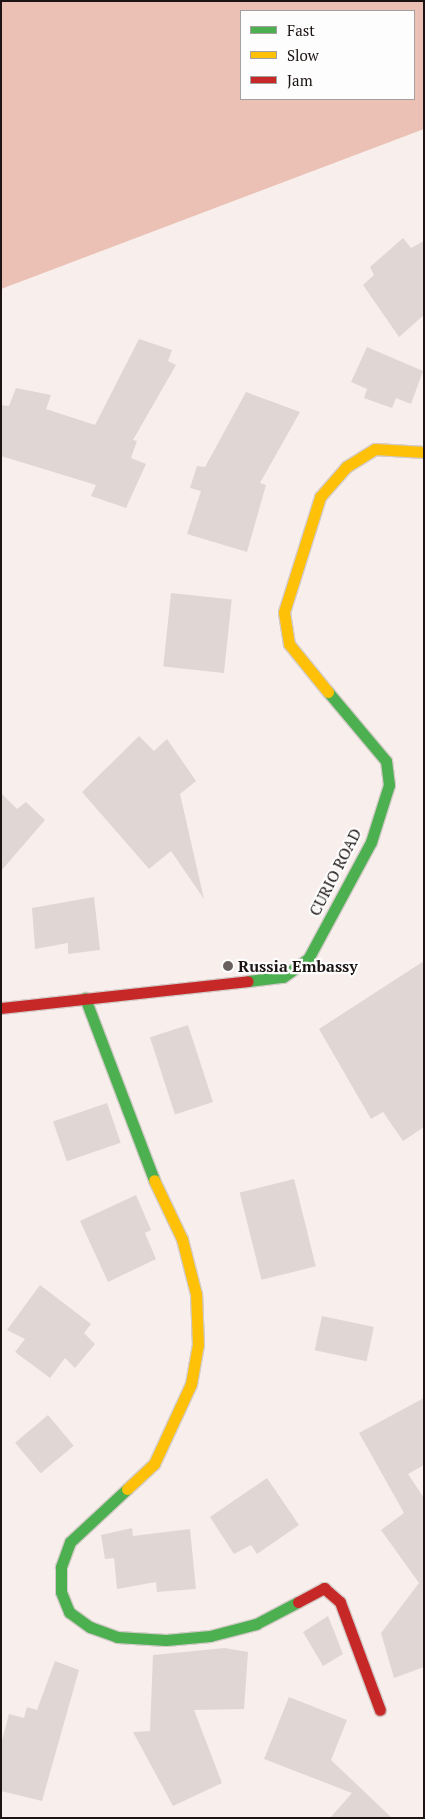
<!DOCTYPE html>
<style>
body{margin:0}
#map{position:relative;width:425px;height:1819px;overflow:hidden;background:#f8eeeb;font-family:"PT Serif",serif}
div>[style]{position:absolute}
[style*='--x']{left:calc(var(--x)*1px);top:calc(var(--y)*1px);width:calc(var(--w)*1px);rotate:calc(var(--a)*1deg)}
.forest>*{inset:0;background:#eac1b4}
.building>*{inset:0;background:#e0d7d4;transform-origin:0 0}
.roads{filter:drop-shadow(1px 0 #d3cbc8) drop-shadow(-1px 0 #d3cbc8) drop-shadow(0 1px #d3cbc8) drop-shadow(0 -1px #d3cbc8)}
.fast>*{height:11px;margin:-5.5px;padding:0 5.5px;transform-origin:5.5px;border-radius:5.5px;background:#4caf50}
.slow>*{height:11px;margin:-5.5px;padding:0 5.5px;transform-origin:5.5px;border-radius:5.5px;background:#ffc107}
.jam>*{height:11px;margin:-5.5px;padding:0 5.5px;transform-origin:5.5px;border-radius:5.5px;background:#c62828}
.dots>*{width:14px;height:14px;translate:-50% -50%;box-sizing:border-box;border:2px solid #fdfdfd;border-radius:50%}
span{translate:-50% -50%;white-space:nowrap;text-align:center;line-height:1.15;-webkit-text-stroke:4.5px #fdfdfd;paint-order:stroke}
.street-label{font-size:16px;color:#1b1412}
.poi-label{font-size:16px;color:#1b1412;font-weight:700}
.left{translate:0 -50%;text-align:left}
.frame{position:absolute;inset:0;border:2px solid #1b1412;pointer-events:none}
.legend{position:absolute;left:240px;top:10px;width:175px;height:90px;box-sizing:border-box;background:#fdfdfd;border:1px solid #a3a09f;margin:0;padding:6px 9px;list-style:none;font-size:15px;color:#1b1412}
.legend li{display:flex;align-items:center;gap:10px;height:25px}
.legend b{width:25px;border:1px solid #a3a09f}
</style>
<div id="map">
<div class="forest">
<div style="clip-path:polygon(evenodd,1px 1px,424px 1px,424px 129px,1px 289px,1px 1px,241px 11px,414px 11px,414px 99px,241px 99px,241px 11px)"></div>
</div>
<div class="building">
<div style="clip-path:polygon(403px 238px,411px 248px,424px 241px,424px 315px,399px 337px,363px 285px,374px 275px,370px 267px)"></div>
<div style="clip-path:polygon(139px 339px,172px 350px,168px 361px,176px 365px,133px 440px,137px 441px,131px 458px,146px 464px,126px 508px,91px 496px,96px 485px,1px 456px,1px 405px,9px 406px,16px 388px,51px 395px,46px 409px,95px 425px)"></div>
<div style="clip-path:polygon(367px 347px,423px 371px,411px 404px,396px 398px,392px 408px,364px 398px,367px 389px,351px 382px)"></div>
<div style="clip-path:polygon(246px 392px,300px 412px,260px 483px,266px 485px,247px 552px,187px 534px,201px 491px,190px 488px,197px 466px,205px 467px)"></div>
<div style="left:171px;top:593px;width:61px;height:74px;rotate:6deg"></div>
<div style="clip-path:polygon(139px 736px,154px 751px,167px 739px,196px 781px,180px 794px,204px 899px,171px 851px,149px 869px,82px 792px)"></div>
<div style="clip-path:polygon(1px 793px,17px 809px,26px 802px,45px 820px,1px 871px)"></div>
<div style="clip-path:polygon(94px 897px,100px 950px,68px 954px,68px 943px,35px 949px,32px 908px)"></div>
<div style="clip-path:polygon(424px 961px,424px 1127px,403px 1141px,383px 1112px,371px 1119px,319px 1029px)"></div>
<div style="left:188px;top:1025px;width:81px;height:40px;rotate:72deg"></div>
<div style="left:107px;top:1103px;width:42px;height:57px;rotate:71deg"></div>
<div style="left:294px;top:1179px;width:90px;height:56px;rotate:76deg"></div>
<div style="clip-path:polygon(136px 1195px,151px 1230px,145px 1233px,156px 1259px,108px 1282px,80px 1221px)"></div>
<div style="clip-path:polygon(40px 1285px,91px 1324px,84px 1333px,95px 1344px,75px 1368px,65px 1358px,50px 1378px,15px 1352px,25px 1339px,7px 1330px)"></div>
<div style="left:322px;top:1316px;width:53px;height:35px;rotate:12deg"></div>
<div style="clip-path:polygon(424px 1398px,424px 1465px,408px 1474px,424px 1498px,424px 1667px,394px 1678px,381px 1633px,419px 1583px,381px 1530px,404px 1513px,359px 1433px)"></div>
<div style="left:48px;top:1415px;width:40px;height:43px;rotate:50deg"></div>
<div style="clip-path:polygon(267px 1478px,299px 1525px,257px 1554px,251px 1545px,234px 1554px,210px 1517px)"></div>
<div style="clip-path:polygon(132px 1528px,133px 1536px,190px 1529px,196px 1589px,157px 1592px,156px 1582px,117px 1589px,114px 1558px,105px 1559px,101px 1535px)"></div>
<div style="clip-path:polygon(328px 1616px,343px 1654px,323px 1666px,303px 1632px)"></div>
<div style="clip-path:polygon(225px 1648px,248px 1652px,244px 1709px,194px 1710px,222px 1783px,173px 1806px,133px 1732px,150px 1731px,153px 1655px)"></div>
<div style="clip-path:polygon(55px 1661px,79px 1670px,42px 1801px,1px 1791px,1px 1744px,9px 1714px,24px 1718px,27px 1707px,37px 1710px)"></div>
<div style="clip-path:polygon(289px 1697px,347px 1720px,331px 1760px,392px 1818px,330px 1818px,352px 1793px,264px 1759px)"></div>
</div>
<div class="roads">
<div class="fast">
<div style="--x:248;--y:981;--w:35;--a:-7"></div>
<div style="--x:283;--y:977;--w:31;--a:-36"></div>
<div style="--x:308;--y:959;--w:133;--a:-61.7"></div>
<div style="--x:371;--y:842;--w:60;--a:-72.5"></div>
<div style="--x:389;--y:785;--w:24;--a:-97"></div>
<div style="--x:386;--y:761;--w:90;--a:-130"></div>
<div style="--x:85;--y:998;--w:195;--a:69.2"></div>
<div style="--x:127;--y:1489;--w:78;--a:137.1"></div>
<div style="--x:70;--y:1542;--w:27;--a:110"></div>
<div style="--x:61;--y:1567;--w:25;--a:90"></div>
<div style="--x:61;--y:1592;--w:22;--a:68"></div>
<div style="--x:69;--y:1612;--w:26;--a:36"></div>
<div style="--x:90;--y:1627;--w:29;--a:20"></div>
<div style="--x:117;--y:1637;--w:49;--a:3.5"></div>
<div style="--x:166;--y:1640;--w:44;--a:-5.2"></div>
<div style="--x:210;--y:1636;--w:48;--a:-14.6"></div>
<div style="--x:256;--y:1624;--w:47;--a:-27.6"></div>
</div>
<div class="slow">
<div style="--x:328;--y:692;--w:62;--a:-129.1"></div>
<div style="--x:289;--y:644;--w:32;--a:-99"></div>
<div style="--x:284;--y:612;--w:121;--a:-72.6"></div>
<div style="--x:320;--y:497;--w:40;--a:-49"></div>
<div style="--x:346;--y:467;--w:34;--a:-32"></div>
<div style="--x:375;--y:449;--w:49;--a:3.5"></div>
<div style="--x:127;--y:1489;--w:37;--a:-43"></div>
<div style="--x:154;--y:1464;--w:88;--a:-65.2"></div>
<div style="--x:191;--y:1384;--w:40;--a:-80"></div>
<div style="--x:198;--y:1345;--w:51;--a:-92.2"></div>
<div style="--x:196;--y:1294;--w:57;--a:-104.3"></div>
<div style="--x:182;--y:1239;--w:65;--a:-115.4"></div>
</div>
<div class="jam">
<div style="--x:1;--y:1008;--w:248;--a:-6.2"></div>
<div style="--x:298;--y:1602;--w:30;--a:-28"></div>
<div style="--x:324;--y:1588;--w:21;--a:41"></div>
<div style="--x:340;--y:1602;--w:115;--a:69.7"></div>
</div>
</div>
<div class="dots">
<div style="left:228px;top:966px;background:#68605e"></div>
</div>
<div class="street-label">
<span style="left:335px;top:872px;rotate:-63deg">CURIO ROAD</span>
</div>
<div class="poi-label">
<span class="left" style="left:238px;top:966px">Russia Embassy</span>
</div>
<div class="frame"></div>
<ul class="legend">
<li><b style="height:6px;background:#4caf50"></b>Fast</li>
<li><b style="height:6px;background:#ffc107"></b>Slow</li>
<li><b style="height:6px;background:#c62828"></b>Jam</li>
</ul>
</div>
